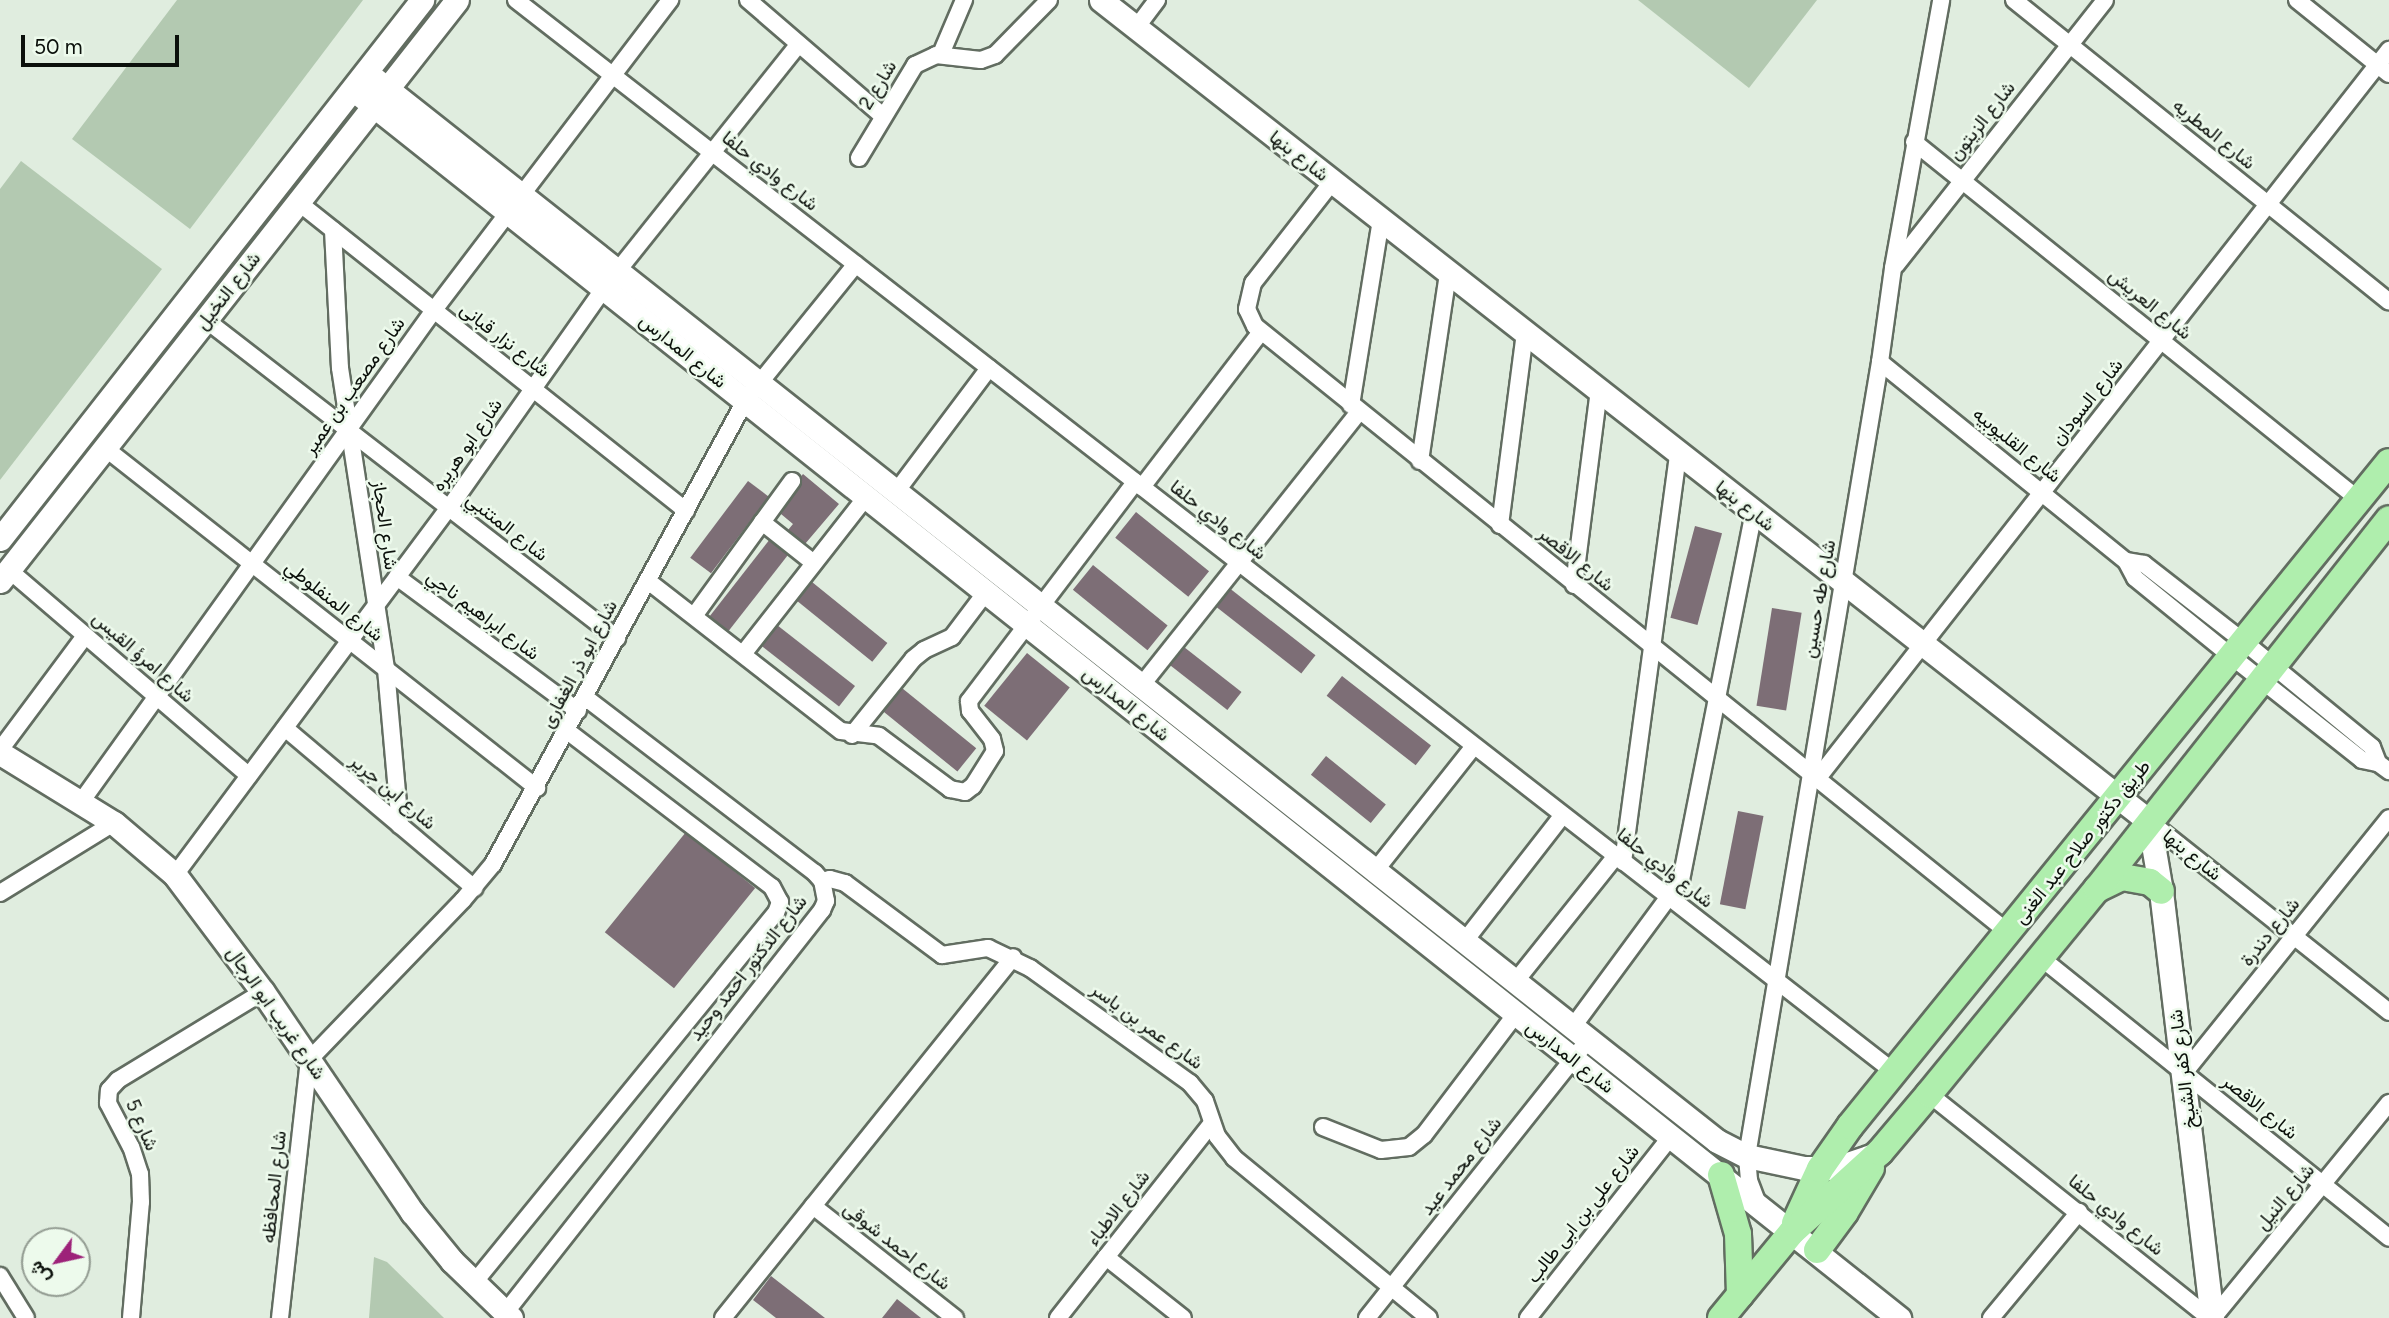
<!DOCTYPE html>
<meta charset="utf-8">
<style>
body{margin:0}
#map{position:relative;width:2389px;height:1318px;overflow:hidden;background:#e0eddf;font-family:Figtree,Vazirmatn,sans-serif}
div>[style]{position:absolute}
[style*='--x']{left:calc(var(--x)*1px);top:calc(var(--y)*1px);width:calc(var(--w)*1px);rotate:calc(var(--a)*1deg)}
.green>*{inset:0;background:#b3c9b1}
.building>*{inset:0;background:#7d6e76;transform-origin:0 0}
.roads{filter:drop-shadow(2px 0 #626d61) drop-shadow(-2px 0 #626d61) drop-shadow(0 2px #626d61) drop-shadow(0 -2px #626d61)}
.minor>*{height:16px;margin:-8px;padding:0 8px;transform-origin:8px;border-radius:8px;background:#fff}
.secondary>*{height:23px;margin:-11.5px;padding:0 11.5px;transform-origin:11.5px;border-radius:11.5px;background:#fff}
.primary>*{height:26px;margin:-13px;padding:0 13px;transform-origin:13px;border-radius:13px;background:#afeead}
span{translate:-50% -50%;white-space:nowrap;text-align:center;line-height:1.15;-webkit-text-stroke:5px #edfaec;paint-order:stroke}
.street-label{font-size:19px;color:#0b100b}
.north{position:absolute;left:21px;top:1227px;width:70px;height:70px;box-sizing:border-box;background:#edfaec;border:2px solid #939c92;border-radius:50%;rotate:237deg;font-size:19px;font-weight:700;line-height:28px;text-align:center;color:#0b100b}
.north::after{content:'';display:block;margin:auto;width:24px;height:32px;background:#9d2279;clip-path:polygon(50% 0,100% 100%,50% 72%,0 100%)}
.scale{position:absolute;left:21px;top:35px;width:158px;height:32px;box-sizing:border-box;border:4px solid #0b100b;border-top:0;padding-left:9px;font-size:21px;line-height:24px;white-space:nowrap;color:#0b100b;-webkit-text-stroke:5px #edfaec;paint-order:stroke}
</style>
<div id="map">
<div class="green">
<div style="clip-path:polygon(177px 0,363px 0,190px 229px,72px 139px)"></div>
<div style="clip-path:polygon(1638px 0,1817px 0,1749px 88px)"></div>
<div style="clip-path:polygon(21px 161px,162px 269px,0 480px,0 189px)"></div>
<div style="clip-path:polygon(374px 1257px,387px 1262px,444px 1318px,369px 1318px)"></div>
</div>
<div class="building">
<div style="clip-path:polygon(803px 474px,839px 504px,805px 544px,788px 530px,793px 524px,775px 509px)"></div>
<div style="left:748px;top:481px;width:26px;height:96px;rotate:37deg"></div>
<div style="left:1136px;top:512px;width:94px;height:33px;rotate:39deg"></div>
<div style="left:1695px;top:526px;width:28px;height:95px;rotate:15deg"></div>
<div style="left:770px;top:539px;width:24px;height:98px;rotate:38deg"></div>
<div style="left:1093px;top:565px;width:96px;height:32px;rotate:39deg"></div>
<div style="left:812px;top:582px;width:97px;height:24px;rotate:39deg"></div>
<div style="left:1228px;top:587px;width:111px;height:23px;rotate:38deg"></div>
<div style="left:1772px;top:608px;width:30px;height:99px;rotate:9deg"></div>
<div style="left:777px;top:625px;width:99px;height:26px;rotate:38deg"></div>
<div style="left:1184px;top:647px;width:73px;height:23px;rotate:38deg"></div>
<div style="left:1027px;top:653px;width:55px;height:68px;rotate:39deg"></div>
<div style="left:1342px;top:676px;width:113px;height:25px;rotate:38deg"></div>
<div style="left:897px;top:684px;width:102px;height:30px;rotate:39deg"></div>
<div style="left:1326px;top:756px;width:77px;height:24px;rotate:39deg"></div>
<div style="left:1738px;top:811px;width:26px;height:95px;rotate:11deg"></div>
<div style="left:686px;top:832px;width:89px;height:129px;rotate:39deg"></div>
<div style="clip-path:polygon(771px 1276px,825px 1318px,776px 1318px,753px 1300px)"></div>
<div style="clip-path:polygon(897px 1299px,921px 1318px,882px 1318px)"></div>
</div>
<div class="roads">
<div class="minor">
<div style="--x:516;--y:0;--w:1746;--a:37.88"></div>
<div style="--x:748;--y:0;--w:178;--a:40.7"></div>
<div style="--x:2014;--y:0;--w:481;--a:38.8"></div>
<div style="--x:2297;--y:0;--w:118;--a:38.8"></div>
<div style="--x:1136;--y:28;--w:35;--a:-53"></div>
<div style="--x:941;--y:54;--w:59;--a:-66.9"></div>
<div style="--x:1914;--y:142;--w:570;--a:38.8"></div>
<div style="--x:859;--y:158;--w:109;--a:-58.9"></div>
<div style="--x:915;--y:65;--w:23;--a:-25"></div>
<div style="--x:936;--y:55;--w:45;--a:6.3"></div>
<div style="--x:981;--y:60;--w:15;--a:-20"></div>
<div style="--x:995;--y:55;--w:77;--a:-45.5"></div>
<div style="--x:1332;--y:182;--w:128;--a:128"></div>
<div style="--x:1253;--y:283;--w:27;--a:103"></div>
<div style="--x:1247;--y:309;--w:19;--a:65"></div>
<div style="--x:1255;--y:326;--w:968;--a:38.84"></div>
<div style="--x:298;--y:202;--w:496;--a:38.5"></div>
<div style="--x:333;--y:230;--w:138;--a:87.1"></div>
<div style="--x:340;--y:368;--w:304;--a:81.3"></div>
<div style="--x:386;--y:669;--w:157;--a:84.9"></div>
<div style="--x:1896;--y:265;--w:337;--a:-51.7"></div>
<div style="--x:206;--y:320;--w:520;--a:37.73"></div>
<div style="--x:1880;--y:362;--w:316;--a:39"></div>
<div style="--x:2126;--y:561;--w:19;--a:62"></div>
<div style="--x:2135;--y:578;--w:124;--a:39.1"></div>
<div style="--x:2231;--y:656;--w:167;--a:38.4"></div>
<div style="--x:2362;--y:760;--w:16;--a:11"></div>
<div style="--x:2378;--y:763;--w:14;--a:36"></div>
<div style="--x:1351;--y:405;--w:187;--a:-80.8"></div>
<div style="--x:105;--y:448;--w:550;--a:38.2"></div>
<div style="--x:1420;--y:461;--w:190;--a:-81.5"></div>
<div style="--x:1142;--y:487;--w:194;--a:-52.5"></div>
<div style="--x:896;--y:492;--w:155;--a:-53.1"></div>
<div style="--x:762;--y:522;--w:66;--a:38.3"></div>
<div style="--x:1500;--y:525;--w:194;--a:-82.6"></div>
<div style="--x:2126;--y:561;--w:18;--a:9"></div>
<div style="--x:2144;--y:564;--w:125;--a:37.9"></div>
<div style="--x:2243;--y:641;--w:167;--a:39.4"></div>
<div style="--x:2372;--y:747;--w:17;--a:69"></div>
<div style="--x:9;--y:570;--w:316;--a:40.6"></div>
<div style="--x:397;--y:577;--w:225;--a:36.5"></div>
<div style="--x:648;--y:581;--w:244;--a:37.9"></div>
<div style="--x:841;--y:731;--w:38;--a:7"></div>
<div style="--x:879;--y:736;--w:89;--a:36.7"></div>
<div style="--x:950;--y:789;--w:15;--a:11"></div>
<div style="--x:965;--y:792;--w:10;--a:-37"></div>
<div style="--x:973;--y:786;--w:41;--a:-57.8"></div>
<div style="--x:995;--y:751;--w:12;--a:-104"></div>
<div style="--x:992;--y:739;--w:36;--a:-128"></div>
<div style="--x:970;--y:711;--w:10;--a:-96"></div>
<div style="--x:969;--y:701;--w:275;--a:-52.8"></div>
<div style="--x:1574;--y:585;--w:196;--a:-82.7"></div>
<div style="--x:694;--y:616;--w:167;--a:-54"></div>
<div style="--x:743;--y:654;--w:199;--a:-51.9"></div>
<div style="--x:1141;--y:686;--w:350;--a:-51.5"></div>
<div style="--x:285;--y:728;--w:248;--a:40.2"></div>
<div style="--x:852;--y:735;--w:97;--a:-51.2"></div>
<div style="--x:913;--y:659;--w:14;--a:-39"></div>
<div style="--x:924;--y:650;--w:31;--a:-25"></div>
<div style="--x:952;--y:637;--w:56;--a:-52.9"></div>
<div style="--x:0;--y:750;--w:142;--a:-53.3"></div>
<div style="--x:1817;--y:779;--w:927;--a:-51.88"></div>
<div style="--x:81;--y:802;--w:606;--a:-54.34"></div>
<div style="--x:434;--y:310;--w:390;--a:-52.7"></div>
<div style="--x:2149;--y:821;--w:307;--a:38.5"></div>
<div style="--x:1623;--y:862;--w:413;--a:-82.3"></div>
<div style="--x:1375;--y:871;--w:159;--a:-51.6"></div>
<div style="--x:175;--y:875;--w:458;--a:-53.3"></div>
<div style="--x:449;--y:508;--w:269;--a:-54.8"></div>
<div style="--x:604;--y:288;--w:312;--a:-51.4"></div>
<div style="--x:822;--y:881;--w:8;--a:-14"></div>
<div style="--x:830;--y:879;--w:16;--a:15"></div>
<div style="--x:845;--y:883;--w:121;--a:36.6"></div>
<div style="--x:942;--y:955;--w:47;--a:-8.7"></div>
<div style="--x:988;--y:948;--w:47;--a:25.5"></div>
<div style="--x:1030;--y:968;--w:197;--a:35.7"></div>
<div style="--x:1190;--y:1083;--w:23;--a:50"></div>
<div style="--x:1205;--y:1101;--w:37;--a:71"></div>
<div style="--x:1217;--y:1136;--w:28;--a:52"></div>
<div style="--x:1234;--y:1158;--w:252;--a:39.4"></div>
<div style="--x:0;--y:893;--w:134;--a:-31.6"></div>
<div style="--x:1464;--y:942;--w:161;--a:-52.1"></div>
<div style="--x:2040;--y:957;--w:448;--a:38.8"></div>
<div style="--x:1515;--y:982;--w:161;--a:-51.3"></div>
<div style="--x:1572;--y:1028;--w:184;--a:-53.6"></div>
<div style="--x:1681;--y:880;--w:374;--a:-78.8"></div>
<div style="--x:2184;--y:1073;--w:327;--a:-51.2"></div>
<div style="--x:1929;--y:1094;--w:359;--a:38.6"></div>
<div style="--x:1323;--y:1127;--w:62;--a:21.6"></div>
<div style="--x:1381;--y:1150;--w:28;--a:-6"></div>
<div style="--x:1409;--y:1147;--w:19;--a:-39"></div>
<div style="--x:1424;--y:1135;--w:152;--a:-52.8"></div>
<div style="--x:1758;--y:1204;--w:26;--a:-111"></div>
<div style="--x:1749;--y:1180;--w:24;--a:-95"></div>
<div style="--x:1747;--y:1156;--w:805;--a:-80.49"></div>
<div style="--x:1880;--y:362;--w:95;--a:-82.1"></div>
<div style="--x:1893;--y:268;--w:272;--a:-79.8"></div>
<div style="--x:813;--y:1206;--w:181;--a:38.3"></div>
<div style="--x:1106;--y:1257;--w:98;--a:38.4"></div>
<div style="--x:0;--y:1276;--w:49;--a:58.2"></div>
<div style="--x:473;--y:1284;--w:479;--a:-50.8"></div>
<div style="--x:776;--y:913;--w:12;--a:-70"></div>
<div style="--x:780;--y:902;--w:17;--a:-118"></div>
<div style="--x:772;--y:887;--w:258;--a:-142.7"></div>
<div style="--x:505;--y:1313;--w:513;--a:-51.81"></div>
<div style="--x:822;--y:910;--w:10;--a:-66"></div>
<div style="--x:826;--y:901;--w:20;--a:-101"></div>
<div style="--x:822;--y:881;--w:11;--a:-131"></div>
<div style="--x:815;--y:873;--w:290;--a:-142.6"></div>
<div style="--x:131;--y:1318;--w:116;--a:-85.1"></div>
<div style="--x:141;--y:1202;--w:28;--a:-92"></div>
<div style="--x:140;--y:1174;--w:28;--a:-108"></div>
<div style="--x:131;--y:1147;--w:50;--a:-117.6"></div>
<div style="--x:108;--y:1103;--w:13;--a:-86"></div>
<div style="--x:109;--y:1090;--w:13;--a:-48"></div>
<div style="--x:118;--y:1080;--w:170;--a:-31.3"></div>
<div style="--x:280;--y:1318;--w:260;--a:-83.6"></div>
<div style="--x:309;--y:1060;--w:222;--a:-46.1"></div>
<div style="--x:463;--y:900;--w:47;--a:-50.2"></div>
<div style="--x:493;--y:864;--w:527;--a:-61.44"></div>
<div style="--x:745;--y:401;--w:176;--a:-51"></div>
<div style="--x:723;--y:1318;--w:463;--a:-51.2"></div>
<div style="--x:1058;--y:1318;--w:247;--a:-51.7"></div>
<div style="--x:1367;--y:1318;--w:355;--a:-51.5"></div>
<div style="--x:1528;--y:1318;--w:231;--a:-51.8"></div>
<div style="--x:1991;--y:1318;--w:138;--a:-50.3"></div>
<div style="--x:2213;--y:1318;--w:278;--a:-50.7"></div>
</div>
<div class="secondary">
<div style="--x:1101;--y:0;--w:1331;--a:38.08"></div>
<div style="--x:2149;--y:821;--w:71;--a:80.3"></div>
<div style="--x:2161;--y:891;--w:430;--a:83.2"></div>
<div style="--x:367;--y:73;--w:1721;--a:38.35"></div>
<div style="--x:1717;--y:1141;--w:34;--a:27"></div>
<div style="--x:1747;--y:1156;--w:58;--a:11.9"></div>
<div style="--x:1804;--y:1168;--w:32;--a:0"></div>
<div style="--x:1836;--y:1168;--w:40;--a:-18.9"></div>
<div style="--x:354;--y:90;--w:1974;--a:38.48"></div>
<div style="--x:0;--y:539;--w:685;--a:-51.94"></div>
<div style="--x:0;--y:581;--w:739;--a:-51.81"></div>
<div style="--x:0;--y:753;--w:134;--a:31.6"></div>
<div style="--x:114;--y:823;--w:80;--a:40.4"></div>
<div style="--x:175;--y:875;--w:146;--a:53.1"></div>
<div style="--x:263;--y:992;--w:266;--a:55.9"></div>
<div style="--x:412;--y:1212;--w:63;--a:50.8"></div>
<div style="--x:452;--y:1261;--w:82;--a:44"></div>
</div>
<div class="primary">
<div style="--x:2097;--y:889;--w:28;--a:-26"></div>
<div style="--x:2122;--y:877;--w:28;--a:10"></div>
<div style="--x:2150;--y:882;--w:14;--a:39"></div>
<div style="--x:1721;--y:1175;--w:61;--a:73.9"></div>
<div style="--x:1738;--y:1234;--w:61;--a:88.1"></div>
<div style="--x:1795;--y:1223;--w:60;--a:-65.2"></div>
<div style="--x:1820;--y:1169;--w:52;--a:-55.1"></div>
<div style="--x:1850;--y:1126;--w:855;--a:-50.93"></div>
<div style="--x:1817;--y:1250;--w:47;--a:-53.6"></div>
<div style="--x:1845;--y:1212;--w:51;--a:-59.4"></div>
<div style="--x:1721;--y:1318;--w:112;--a:-50.5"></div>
<div style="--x:1792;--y:1232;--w:119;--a:-42.3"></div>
<div style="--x:1880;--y:1152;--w:76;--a:-49.8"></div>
<div style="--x:1929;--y:1094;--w:265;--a:-50.7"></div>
<div style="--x:2097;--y:889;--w:471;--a:-51.7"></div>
</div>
</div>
<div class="street-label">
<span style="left:878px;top:85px;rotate:-59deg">شارع 2</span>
<span style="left:1982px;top:121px;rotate:-52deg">شارع الزيتون</span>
<span style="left:2214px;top:134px;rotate:39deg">شارع المطريه</span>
<span style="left:1299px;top:156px;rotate:38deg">شارع بنها</span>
<span style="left:770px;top:171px;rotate:38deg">شارع وادي حلفا</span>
<span style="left:228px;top:291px;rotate:-52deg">شارع النخيل</span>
<span style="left:2150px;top:304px;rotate:39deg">شارع العريش</span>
<span style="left:505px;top:340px;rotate:38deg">شارع نزار قبانى</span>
<span style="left:683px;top:351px;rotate:39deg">شارع المدارس</span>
<span style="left:354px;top:386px;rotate:-55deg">شارع مصعب بن عمير</span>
<span style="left:2087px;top:402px;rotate:-52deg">شارع السودان</span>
<span style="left:467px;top:445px;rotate:-55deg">شارع ابو هريره</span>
<span style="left:2017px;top:445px;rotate:39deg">شارع القليوبيه</span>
<span style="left:1745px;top:506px;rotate:38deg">شارع بنها</span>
<span style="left:1218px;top:520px;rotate:38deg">شارع وادي حلفا</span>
<span style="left:385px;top:525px;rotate:82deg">شارع الحجاز</span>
<span style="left:507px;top:527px;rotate:38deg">شارع المتنبي</span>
<span style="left:1576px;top:559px;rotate:39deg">شارع الاقصر</span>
<span style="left:1819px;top:599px;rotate:-80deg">شارع طه حسين</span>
<span style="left:334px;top:601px;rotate:38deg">شارع المنفلوطي</span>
<span style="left:483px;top:615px;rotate:37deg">شارع ابراهيم ناجي</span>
<span style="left:143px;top:657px;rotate:41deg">شارع امرؤ القيس</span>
<span style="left:579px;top:664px;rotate:-62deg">شارع ابو ذر الغفارى</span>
<span style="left:1126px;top:704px;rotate:39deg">شارع المدارس</span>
<span style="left:393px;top:792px;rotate:40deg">شارع ابن جرير</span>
<span style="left:2082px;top:842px;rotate:-51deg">طريق دكتور صلاح عبد الغنى</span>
<span style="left:2192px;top:855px;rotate:39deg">شارع بنها</span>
<span style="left:1665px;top:868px;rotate:38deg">شارع وادي حلفا</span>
<span style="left:2270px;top:932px;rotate:-51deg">شارع دندرة</span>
<span style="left:748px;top:968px;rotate:-52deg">شارع الدكتور احمد وحيد</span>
<span style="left:276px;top:1013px;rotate:55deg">شارع غريب ابو الرجال</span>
<span style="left:1147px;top:1026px;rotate:36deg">شارع عمر بن ياسر</span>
<span style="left:1570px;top:1057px;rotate:38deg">شارع المدارس</span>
<span style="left:2183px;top:1069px;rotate:-97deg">شارع كفر الشيخ</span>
<span style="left:2260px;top:1107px;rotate:39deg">شارع الاقصر</span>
<span style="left:142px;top:1125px;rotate:66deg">شارع 5</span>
<span style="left:1461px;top:1166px;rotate:-52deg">شارع محمد عيد</span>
<span style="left:274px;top:1187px;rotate:-84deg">شارع المحافظه</span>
<span style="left:2285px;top:1197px;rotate:-50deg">شارع النيل</span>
<span style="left:1118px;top:1208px;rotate:-52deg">شارع الاطباء</span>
<span style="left:1583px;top:1214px;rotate:-52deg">شارع على بن ابى طالب</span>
<span style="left:2116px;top:1215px;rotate:39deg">شارع وادي حلفا</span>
<span style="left:897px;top:1246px;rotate:38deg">شارع احمد شوقى</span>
</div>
<div class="north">ش</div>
<div class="scale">50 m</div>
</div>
